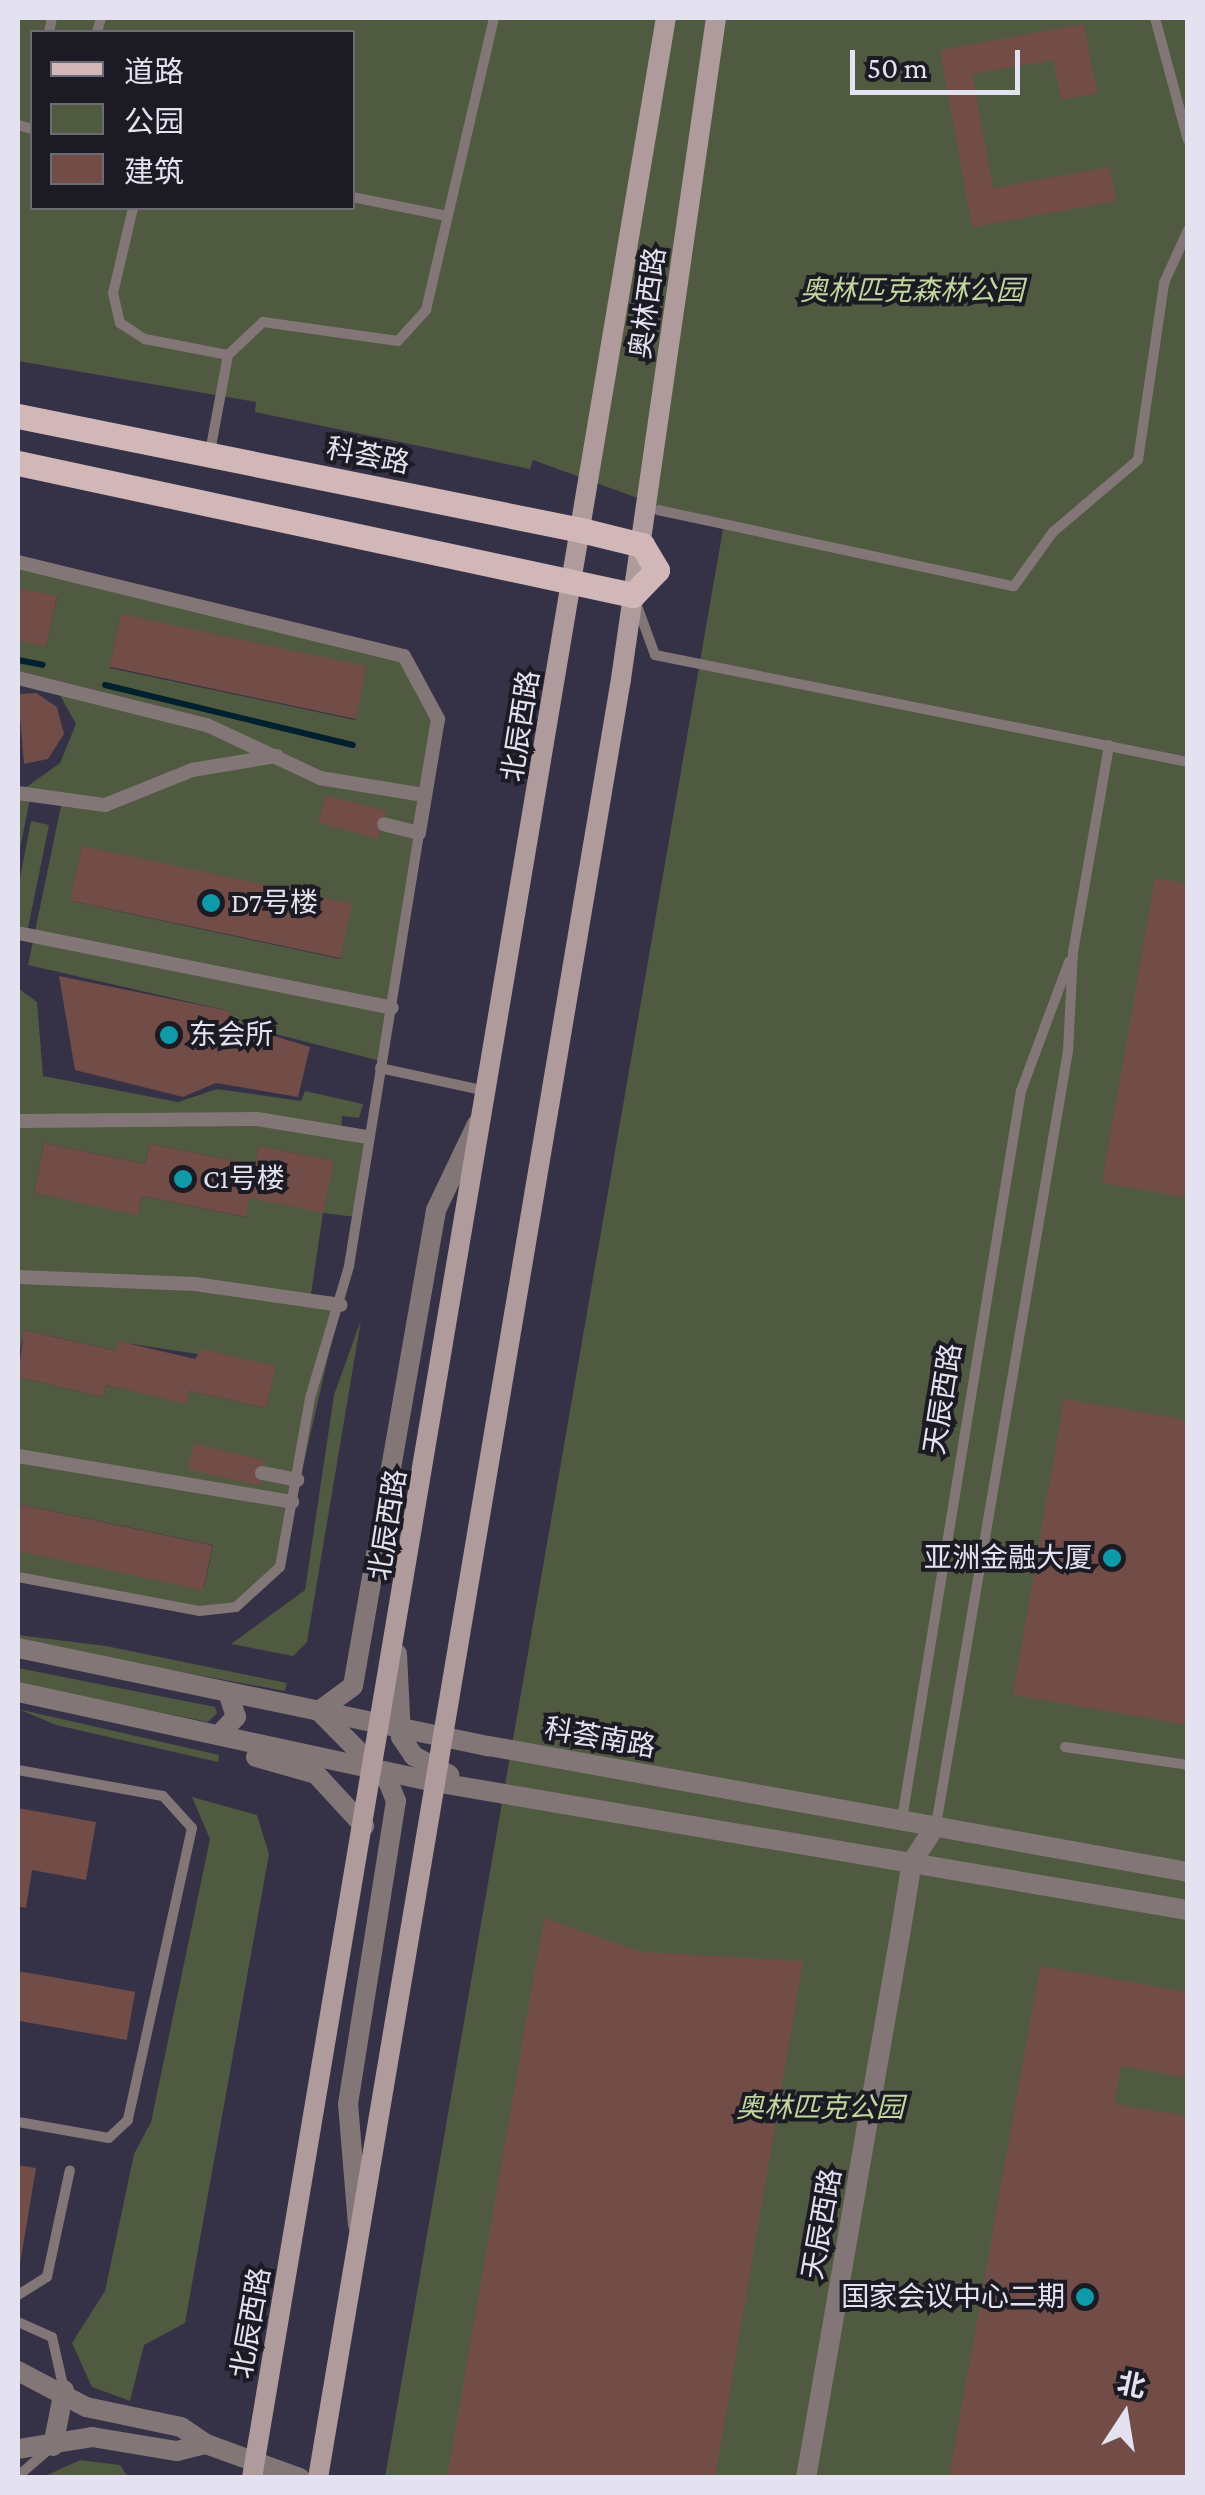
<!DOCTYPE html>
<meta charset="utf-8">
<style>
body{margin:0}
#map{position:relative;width:1205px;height:2495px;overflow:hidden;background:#353146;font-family:"Crimson Pro","Noto Sans SC",serif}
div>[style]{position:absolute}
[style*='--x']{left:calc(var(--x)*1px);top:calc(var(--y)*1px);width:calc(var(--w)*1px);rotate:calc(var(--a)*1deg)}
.green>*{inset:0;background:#505a41}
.stream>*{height:6px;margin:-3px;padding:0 3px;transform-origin:3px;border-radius:3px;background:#001f2f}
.building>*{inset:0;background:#724d48;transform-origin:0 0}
.service>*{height:10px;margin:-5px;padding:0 5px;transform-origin:5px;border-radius:5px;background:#837677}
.pedestrian>*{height:14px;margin:-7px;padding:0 7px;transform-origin:7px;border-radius:7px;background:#837677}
.minor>*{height:20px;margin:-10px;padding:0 10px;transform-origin:10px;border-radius:10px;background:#837677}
.tertiary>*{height:20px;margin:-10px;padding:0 10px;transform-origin:10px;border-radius:10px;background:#837677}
.secondary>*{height:20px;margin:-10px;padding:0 10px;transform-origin:10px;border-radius:10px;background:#b09b9c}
.primary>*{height:25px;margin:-12.5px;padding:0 12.5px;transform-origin:12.5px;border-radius:12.5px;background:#d2b7b9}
.dots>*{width:28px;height:28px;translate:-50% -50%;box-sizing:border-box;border:5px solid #1c1b24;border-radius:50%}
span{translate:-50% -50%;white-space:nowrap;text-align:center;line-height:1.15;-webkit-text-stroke:8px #1c1b24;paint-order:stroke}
.park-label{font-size:28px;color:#c0d69c;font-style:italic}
.street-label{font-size:28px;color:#e4e2f0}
.poi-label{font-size:28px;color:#e4e2f0}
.left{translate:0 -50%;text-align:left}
.right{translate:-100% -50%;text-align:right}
.frame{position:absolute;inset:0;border:20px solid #e4e2f0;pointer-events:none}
.legend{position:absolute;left:30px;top:30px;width:325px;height:180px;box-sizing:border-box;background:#1c1b24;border:2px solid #6c6b76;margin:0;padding:12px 18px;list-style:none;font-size:30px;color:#e4e2f0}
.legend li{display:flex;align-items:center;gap:20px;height:50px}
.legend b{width:50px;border:2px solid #6c6b76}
.north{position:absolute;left:1075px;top:2365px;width:100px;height:100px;-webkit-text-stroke:8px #1c1b24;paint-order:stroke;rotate:12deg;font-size:28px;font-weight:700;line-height:40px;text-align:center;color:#e4e2f0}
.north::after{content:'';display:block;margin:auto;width:35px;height:45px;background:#e4e2f0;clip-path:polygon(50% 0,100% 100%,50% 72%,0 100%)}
.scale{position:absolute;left:850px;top:50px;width:170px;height:45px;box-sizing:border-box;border:5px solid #e4e2f0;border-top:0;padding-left:12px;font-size:30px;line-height:35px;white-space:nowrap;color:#e4e2f0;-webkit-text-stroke:8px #1c1b24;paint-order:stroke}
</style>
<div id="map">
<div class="green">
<div style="clip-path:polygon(evenodd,18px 18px,1187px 18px,1187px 2477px,385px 2477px,723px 529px,533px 460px,530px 469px,255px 412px,256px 402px,18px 361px,18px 18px,32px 32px,352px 32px,352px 208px,32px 208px,32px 32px)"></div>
<div style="clip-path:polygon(evenodd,18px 562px,404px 656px,438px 719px,381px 1061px,229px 1022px,229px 1011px,28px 965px,62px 801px,30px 799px,18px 858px,18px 793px,60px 763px,76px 724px,56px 688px,18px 679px,18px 640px,46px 646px,57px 597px,18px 588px,18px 562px,121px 615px,365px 667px,355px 720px,110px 668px,121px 615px,18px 562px,326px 796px,385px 811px,379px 838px,320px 823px,326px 796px,18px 562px,82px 847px,351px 904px,340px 959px,71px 901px,82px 847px)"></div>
<div style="clip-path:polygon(31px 821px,49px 825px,28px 928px,18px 926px,18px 888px)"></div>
<div style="clip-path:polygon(evenodd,18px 988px,37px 1002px,43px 1076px,178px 1102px,217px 1089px,301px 1101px,305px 1091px,363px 1104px,359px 1118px,342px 1116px,341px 1133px,367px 1137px,356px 1217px,323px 1213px,310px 1301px,340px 1305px,280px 1567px,236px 1607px,199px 1611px,18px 1577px,18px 1550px,204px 1588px,213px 1545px,18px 1504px,18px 1377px,103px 1397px,106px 1385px,185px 1403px,189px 1391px,266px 1408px,275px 1366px,119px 1342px,116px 1351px,25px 1330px,18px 1358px,18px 988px,44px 1143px,145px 1164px,150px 1144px,255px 1165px,259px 1146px,333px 1161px,250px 1198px,245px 1217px,142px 1196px,138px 1214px,34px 1193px,44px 1143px,18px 988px,194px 1445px,264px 1461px,259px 1484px,189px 1469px,194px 1445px)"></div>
<div style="clip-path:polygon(361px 1320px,307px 1642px,293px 1656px,231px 1644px,305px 1590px,334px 1395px)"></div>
<div style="clip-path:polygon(18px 1635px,106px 1646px,287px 1683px,285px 1691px,18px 1642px)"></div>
<div style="clip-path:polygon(18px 1668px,215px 1707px,217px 1713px,208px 1722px,18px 1684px)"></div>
<div style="clip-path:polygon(18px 1709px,219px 1755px,218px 1762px,56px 1725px)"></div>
<div style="clip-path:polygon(192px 1797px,257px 1815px,269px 1854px,185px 2323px,144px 2345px,130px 2401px,92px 2387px,72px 2343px,105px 2291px,134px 2154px,151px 2122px,210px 1839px)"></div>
<div style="clip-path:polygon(80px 2460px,120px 2465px,128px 2477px,43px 2477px)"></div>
</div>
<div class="stream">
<div style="--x:18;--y:660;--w:25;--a:11"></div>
<div style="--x:105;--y:685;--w:255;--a:13.6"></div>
</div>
<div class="building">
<div style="clip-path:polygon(1084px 24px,1097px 93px,1061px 100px,1053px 60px,972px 74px,993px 188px,1110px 167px,1116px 201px,972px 227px,940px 50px)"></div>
<div style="clip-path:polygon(18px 588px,57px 596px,46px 647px,18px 640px)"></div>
<div style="left:121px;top:614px;width:251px;height:54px;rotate:12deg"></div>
<div style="clip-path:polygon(36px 693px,57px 707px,64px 734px,48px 759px,24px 764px,18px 694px)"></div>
<div style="left:326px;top:795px;width:62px;height:29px;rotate:15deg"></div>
<div style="left:82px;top:846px;width:276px;height:56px;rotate:12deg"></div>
<div style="clip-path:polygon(1155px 878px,1188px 884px,1188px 1198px,1102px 1183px)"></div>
<div style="clip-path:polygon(59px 976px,229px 1011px,229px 1022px,310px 1047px,298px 1097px,216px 1083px,183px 1097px,75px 1070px)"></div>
<div style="clip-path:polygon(44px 1143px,145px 1164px,150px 1144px,255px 1165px,259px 1146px,334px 1161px,323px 1213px,250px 1198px,246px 1217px,142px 1196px,138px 1215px,34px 1193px)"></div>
<div style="clip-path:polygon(24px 1330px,116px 1351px,118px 1341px,195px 1359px,201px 1349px,276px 1366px,266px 1408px,189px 1391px,186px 1404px,106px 1385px,103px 1397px,18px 1377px)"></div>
<div style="clip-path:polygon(1064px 1399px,1188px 1420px,1188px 1725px,1013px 1695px)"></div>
<div style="left:194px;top:1444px;width:73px;height:26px;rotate:13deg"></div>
<div style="left:18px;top:1504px;width:199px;height:46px;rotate:12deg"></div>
<div style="clip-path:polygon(18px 1808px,96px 1822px,86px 1880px,32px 1870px,26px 1908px,18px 1906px)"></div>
<div style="clip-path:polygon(544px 1918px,641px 1952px,803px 1961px,715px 2478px,447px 2478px)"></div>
<div style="clip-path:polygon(1040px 1966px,1188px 1992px,1188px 2078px,1121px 2066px,1114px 2104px,1188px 2116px,1188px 2478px,949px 2478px)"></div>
<div style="left:18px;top:1971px;width:119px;height:49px;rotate:10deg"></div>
<div style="clip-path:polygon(18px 2165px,36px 2168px,20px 2264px,18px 2264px)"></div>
</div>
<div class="service">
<div style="--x:1155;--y:18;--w:126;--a:74.9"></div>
<div style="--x:49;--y:32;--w:14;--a:-78"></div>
<div style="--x:97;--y:32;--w:15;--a:-74"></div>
<div style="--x:18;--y:125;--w:15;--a:16"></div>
<div style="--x:352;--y:197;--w:97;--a:11.3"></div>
<div style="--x:133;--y:208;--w:87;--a:103.2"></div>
<div style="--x:113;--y:293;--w:31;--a:77"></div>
<div style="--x:120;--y:323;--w:30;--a:33"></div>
<div style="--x:145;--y:339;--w:85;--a:10.9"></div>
<div style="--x:228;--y:355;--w:48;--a:-43.3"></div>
<div style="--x:263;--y:322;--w:136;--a:8"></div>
<div style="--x:398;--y:341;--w:42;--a:-47.9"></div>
<div style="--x:426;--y:310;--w:300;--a:-76.9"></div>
<div style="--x:210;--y:452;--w:99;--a:-79.5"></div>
<div style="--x:658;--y:510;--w:364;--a:12.1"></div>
<div style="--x:1014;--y:586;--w:67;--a:-54.2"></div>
<div style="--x:1053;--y:532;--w:111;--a:-40.3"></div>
<div style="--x:1138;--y:460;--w:179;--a:-81.6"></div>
<div style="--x:1164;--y:283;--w:58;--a:-65.6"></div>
<div style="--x:636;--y:603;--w:55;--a:69.9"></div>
<div style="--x:655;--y:655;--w:544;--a:11.35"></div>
<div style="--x:380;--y:1068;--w:108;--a:12.2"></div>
<div style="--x:18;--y:1577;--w:184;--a:10.6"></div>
<div style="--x:199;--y:1611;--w:37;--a:-6"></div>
<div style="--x:236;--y:1607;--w:59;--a:-42.3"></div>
<div style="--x:280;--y:1567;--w:172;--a:-79.9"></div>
<div style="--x:310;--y:1398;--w:138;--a:-73.5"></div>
<div style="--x:349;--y:1266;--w:439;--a:-80.8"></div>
<div style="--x:1065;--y:1747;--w:124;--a:8.3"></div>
<div style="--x:18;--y:1770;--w:147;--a:10.2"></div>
<div style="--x:163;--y:1796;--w:43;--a:47.8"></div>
<div style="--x:192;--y:1828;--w:299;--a:102.4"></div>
<div style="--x:128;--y:2120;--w:26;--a:137"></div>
<div style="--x:109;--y:2138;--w:92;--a:-170"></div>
<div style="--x:902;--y:1819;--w:738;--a:-80.72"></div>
<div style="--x:1021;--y:1091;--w:138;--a:-69.6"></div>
<div style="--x:936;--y:1825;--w:785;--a:-80.32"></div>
<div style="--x:1068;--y:1051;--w:99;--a:-87.1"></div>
<div style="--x:1073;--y:952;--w:210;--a:-80.1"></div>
<div style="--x:18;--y:2295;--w:34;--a:-32"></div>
<div style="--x:47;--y:2277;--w:109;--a:-77.9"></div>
<div style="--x:18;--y:2322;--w:37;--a:24"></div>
<div style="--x:52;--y:2337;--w:54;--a:77.2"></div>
<div style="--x:18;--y:2476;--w:46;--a:-40.6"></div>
</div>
<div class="pedestrian">
<div style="--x:18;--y:562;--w:397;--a:13.7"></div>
<div style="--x:404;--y:656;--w:72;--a:61.6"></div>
<div style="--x:438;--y:719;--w:116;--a:99.5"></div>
<div style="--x:419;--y:833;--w:36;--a:-166"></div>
<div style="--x:18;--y:678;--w:195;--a:14"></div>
<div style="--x:207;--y:725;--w:125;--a:25.1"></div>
<div style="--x:320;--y:778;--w:105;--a:9.3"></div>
<div style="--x:18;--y:793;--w:88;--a:7.9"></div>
<div style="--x:105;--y:805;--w:94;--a:-21.9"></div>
<div style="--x:192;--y:770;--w:86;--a:-9.4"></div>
<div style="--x:18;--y:933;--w:381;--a:11.3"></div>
<div style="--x:18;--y:1121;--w:239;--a:-0.5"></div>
<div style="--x:257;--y:1119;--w:111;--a:9.3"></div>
<div style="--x:18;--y:1277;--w:177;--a:2.3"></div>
<div style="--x:195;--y:1284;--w:147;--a:8.2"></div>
<div style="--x:18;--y:1456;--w:278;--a:9.5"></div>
<div style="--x:262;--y:1473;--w:36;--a:11"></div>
</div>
<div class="minor">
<div style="--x:18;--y:2371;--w:77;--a:27.9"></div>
<div style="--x:86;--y:2407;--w:97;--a:11.9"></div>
<div style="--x:181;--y:2427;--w:30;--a:34"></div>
<div style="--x:53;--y:2446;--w:57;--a:-78.9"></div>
<div style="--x:18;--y:2449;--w:75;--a:-9.2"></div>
<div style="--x:92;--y:2437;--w:86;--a:9.4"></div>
<div style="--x:177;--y:2451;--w:30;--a:-14"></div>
<div style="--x:206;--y:2444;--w:100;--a:19.9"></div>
<div style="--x:806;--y:2478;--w:551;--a:-80.18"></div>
</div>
<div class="tertiary">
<div style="--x:18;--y:1648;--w:481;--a:11.8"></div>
<div style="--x:489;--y:1746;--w:710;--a:10.22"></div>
<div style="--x:397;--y:1654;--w:83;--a:87.2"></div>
<div style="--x:401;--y:1737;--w:23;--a:56"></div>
<div style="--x:414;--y:1756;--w:40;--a:28"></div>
<div style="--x:18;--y:1692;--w:432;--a:12.2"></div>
<div style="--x:440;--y:1783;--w:759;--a:9.64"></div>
<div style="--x:219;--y:1735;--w:25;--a:-47"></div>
<div style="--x:236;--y:1717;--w:26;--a:-108"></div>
<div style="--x:256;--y:1757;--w:62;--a:15.8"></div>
<div style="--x:316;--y:1774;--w:71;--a:47.3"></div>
<div style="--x:900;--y:1935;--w:74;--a:-80.7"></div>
<div style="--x:912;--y:1862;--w:44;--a:-57"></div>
<div style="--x:358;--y:2225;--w:121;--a:-94.7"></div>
<div style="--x:348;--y:2104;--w:307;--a:-81"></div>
<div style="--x:396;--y:1801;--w:22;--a:-112"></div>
<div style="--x:388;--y:1781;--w:98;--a:-134.6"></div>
<div style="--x:319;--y:1711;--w:42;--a:-36.3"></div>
<div style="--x:353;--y:1686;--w:483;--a:-80.1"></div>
<div style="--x:436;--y:1210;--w:95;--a:-64.5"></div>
</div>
<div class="secondary">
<div style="--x:252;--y:2478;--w:2495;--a:-80.45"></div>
<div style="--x:318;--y:2478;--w:1824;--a:-80.44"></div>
<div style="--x:621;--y:679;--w:668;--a:-81.82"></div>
</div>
<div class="primary">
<div style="--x:18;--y:416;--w:574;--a:11.45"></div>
<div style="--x:581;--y:530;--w:63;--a:13.8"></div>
<div style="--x:642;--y:545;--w:29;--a:59"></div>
<div style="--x:657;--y:570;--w:35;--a:134"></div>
<div style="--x:633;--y:595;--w:629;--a:-167.89"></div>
</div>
<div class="dots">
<div style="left:211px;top:903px;background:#0f9aa8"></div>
<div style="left:169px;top:1035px;background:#0f9aa8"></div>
<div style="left:183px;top:1179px;background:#0f9aa8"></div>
<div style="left:1112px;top:1558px;background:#0f9aa8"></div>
<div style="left:1085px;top:2297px;background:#0f9aa8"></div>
</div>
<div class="park-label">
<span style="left:912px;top:291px">奥林匹克森林公园</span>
<span style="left:820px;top:2108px">奥林匹克公园</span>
</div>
<div class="street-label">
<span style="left:648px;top:303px;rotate:-82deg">奥林西路</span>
<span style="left:368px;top:456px;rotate:11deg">科荟路</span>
<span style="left:521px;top:726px;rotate:-81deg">北辰西路</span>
<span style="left:943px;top:1399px;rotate:-81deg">天辰西路</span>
<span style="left:388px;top:1525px;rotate:-81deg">北辰西路</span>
<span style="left:600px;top:1738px;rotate:10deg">科荟南路</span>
<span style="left:822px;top:2224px;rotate:-80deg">天辰西路</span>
<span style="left:251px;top:2323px;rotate:-80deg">北辰西路</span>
</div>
<div class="poi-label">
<span class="left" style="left:231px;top:903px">D7号楼</span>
<span class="left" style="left:189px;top:1035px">东会所</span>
<span class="left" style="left:203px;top:1179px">C1号楼</span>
<span class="right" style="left:1092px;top:1558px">亚洲金融大厦</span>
<span class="right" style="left:1065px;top:2297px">国家会议中心二期</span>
</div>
<div class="frame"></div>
<ul class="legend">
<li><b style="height:12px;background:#d2b7b9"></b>道路</li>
<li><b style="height:28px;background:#505a41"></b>公园</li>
<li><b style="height:28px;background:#724d48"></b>建筑</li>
</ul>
<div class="north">北</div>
<div class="scale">50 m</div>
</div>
